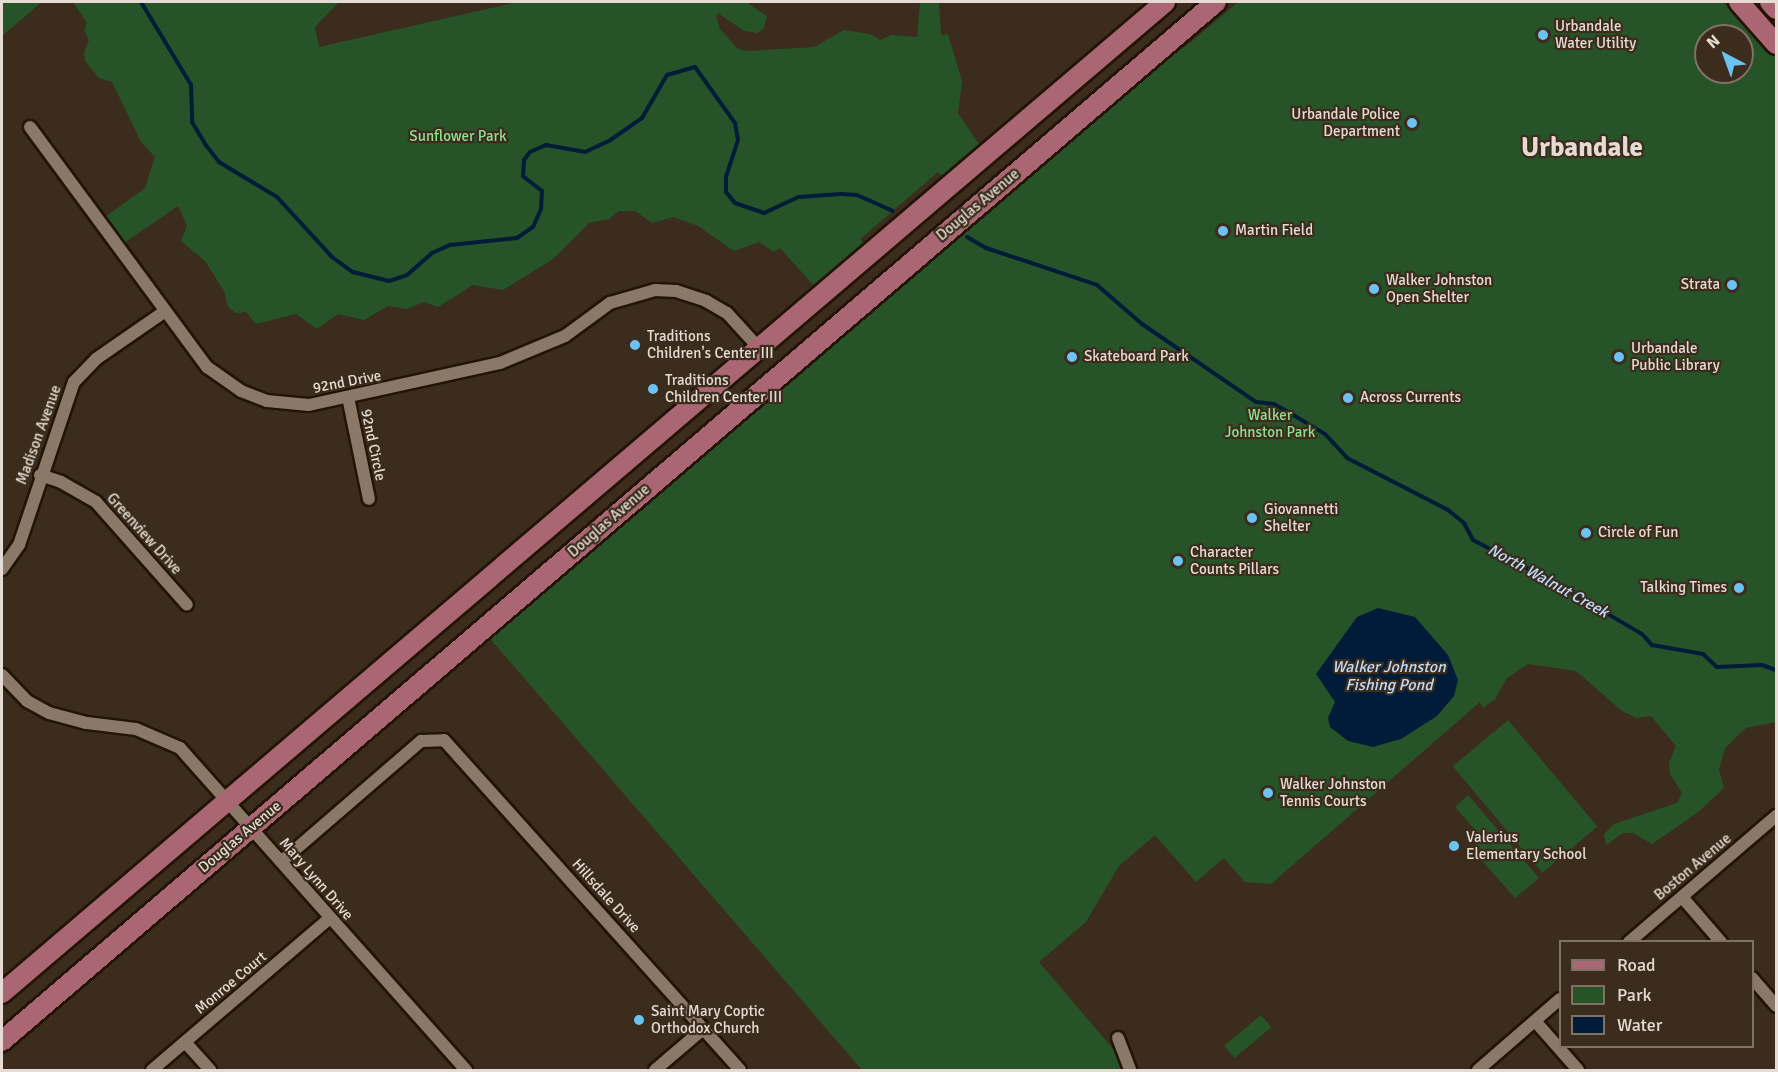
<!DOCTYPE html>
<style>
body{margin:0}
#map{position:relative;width:1778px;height:1072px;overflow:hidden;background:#3b2c1d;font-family:Signika,sans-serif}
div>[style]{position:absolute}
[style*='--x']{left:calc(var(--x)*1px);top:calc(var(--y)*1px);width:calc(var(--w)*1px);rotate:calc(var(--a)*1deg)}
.green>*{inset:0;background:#265428;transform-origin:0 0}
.water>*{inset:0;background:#001c38}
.stream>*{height:4px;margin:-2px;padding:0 2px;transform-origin:2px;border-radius:2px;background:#001c38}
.roads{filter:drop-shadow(2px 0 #221406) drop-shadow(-2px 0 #221406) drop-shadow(0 2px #221406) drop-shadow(0 -2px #221406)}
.street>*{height:12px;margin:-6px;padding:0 6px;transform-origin:6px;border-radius:6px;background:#8a7868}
.primary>*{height:20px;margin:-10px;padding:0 10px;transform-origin:10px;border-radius:10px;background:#aa6773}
.dots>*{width:16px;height:16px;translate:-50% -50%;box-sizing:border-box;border:3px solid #3b2c1d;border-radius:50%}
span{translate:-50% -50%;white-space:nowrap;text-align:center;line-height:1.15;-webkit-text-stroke:4.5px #3b2c1d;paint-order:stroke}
.poi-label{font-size:15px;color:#e5dbd2}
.left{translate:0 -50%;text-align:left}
.right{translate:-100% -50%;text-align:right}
.park-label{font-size:15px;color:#8fe090}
.street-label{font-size:15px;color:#e5dbd2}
.water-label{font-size:16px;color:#bedcfc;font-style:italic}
.town-label{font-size:27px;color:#e5dbd2;font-weight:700}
.frame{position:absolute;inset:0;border:3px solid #e5dbd2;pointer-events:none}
.legend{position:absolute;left:1559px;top:940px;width:195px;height:108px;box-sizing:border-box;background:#3b2c1d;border:2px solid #7f7265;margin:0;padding:8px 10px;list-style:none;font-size:18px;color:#e5dbd2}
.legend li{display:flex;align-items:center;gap:12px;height:30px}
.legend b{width:30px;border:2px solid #7f7265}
.north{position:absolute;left:1694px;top:24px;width:60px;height:60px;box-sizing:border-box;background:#3b2c1d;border:2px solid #7f7265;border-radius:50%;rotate:319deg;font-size:16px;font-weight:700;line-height:24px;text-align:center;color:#e5dbd2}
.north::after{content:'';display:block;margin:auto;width:21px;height:27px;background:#6cc3f2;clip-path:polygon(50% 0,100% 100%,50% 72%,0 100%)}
</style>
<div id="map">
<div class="green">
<div style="clip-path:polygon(2px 2px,42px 2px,2px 36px)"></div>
<div style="clip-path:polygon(73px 2px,339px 2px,315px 27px,319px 47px,518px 2px,746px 2px,767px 16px,764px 28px,757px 33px,744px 31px,718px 13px,716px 16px,720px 29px,737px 48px,746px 51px,814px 47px,844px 30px,870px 34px,880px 40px,892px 35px,917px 37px,920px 2px,939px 2px,941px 35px,948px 34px,962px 81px,958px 113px,980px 146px,942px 176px,938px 172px,860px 239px,864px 244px,858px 252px,816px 288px,780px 248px,774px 252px,759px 242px,734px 251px,698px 226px,673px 217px,652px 223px,635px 211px,619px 211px,609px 219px,589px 223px,553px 259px,503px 290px,473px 285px,438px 307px,424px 302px,407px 309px,388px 306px,364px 320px,338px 314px,317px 329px,296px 314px,256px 324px,246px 312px,236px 313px,228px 307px,224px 291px,205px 261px,181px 241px,187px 226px,178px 206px,117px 248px,98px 222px,145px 188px,155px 157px,141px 142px,112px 82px,99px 78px,85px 61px,84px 52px,89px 40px,84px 30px,87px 23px)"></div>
<div style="clip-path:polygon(evenodd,1238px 2px,1723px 2px,1776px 55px,1776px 722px,1746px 728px,1725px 748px,1719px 770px,1724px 788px,1697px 813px,1652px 844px,1633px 833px,1623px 833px,1606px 845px,1604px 834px,1614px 824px,1677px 803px,1682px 793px,1670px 774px,1669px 763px,1676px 746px,1651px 716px,1637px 718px,1622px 711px,1576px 671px,1528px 664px,1507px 678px,1495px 699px,1483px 708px,1480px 702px,1271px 884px,1245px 882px,1224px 858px,1196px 882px,1155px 835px,1119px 866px,1086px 922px,1039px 962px,1114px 1050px,1122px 1070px,862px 1070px,487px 635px,876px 302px,901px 285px,1133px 82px,1190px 43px,1238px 2px,1706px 36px,1742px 36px,1742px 72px,1706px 72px,1706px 36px)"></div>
<div style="left:1508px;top:720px;width:139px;height:72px;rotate:50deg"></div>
<div style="clip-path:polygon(1468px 795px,1539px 878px,1515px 898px,1471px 848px,1482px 838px,1455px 807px)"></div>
<div style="left:1261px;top:1015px;width:16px;height:48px;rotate:50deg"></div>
</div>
<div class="water">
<div style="clip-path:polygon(1378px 608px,1415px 617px,1448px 655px,1458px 680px,1454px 696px,1437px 716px,1401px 739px,1373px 747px,1348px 741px,1330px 727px,1328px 718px,1335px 702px,1316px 674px,1357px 617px)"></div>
</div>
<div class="stream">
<div style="--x:141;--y:2;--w:97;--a:58.9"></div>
<div style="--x:191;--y:85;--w:37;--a:88"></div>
<div style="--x:192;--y:122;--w:26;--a:59"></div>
<div style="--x:205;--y:144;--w:23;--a:52"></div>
<div style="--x:219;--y:162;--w:68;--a:31.1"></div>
<div style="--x:277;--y:197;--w:81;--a:47.5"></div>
<div style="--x:332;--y:257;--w:26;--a:36"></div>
<div style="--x:353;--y:272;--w:37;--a:14"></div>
<div style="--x:389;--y:281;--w:19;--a:-18"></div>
<div style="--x:407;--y:275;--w:33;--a:-41"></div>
<div style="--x:432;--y:253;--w:20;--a:-24"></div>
<div style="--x:450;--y:245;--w:67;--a:-6"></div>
<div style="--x:517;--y:238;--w:19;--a:-35"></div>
<div style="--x:533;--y:227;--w:20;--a:-66"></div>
<div style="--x:541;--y:209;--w:18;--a:-87"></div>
<div style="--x:542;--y:191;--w:24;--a:-142"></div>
<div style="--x:523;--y:176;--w:16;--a:-86"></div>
<div style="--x:524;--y:160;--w:10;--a:-53"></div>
<div style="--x:530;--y:152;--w:17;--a:-24"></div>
<div style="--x:546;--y:145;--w:40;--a:10"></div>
<div style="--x:585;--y:152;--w:26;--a:-25"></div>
<div style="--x:609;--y:141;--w:40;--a:-34.9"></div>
<div style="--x:642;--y:118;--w:50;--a:-59.8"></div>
<div style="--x:667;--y:75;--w:29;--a:-16"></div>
<div style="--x:695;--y:67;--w:69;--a:54.5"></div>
<div style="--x:735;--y:123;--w:17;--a:80"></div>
<div style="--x:738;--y:140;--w:38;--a:108"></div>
<div style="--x:726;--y:176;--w:16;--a:90"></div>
<div style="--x:726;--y:192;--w:14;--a:51"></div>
<div style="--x:735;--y:203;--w:31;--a:19"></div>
<div style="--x:764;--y:213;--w:38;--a:-25"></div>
<div style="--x:799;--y:197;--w:42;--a:-4.1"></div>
<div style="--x:841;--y:194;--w:16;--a:4"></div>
<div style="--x:857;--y:195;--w:39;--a:24"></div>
<div style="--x:967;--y:237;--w:22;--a:30"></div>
<div style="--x:986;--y:248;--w:117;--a:18.4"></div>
<div style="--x:1097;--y:285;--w:60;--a:40.9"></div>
<div style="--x:1142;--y:324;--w:138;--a:34.4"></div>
<div style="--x:1256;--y:402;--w:18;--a:6"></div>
<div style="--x:1274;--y:404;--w:18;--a:29"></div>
<div style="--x:1290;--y:413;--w:41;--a:31"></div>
<div style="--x:1325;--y:434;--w:33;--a:47"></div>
<div style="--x:1347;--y:458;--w:114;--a:27.2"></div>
<div style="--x:1448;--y:510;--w:21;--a:39"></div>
<div style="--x:1464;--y:523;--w:19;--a:62"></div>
<div style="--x:1473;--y:540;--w:93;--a:27.7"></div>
<div style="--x:1555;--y:583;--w:101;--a:30.4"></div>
<div style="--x:1642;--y:634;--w:15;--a:48"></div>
<div style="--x:1652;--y:645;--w:52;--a:10"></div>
<div style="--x:1703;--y:654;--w:19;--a:43"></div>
<div style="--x:1717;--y:667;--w:45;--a:-2.5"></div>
<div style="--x:1762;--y:665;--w:15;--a:20"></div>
</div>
<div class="roads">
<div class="street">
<div style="--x:30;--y:127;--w:298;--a:53.6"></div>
<div style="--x:207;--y:367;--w:42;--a:35.2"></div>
<div style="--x:241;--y:391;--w:28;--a:21"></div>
<div style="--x:267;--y:401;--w:42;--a:5.4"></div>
<div style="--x:309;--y:405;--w:196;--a:-12.4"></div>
<div style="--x:500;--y:363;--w:70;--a:-22.6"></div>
<div style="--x:565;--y:336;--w:56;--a:-36.3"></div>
<div style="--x:610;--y:303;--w:47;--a:-16.1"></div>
<div style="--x:655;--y:290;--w:21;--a:3"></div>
<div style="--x:676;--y:291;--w:32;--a:18"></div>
<div style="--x:706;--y:301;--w:24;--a:30"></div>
<div style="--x:727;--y:313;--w:46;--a:47.6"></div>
<div style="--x:348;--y:397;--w:104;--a:78.4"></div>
<div style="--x:40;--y:475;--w:22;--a:18"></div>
<div style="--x:61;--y:482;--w:40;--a:29.7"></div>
<div style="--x:96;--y:502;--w:137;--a:48.5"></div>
<div style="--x:2;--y:569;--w:29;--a:-55"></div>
<div style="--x:19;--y:545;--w:172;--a:-71.4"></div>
<div style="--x:74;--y:382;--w:32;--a:-46"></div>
<div style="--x:96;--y:359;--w:83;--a:-34.7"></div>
<div style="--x:2;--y:675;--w:36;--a:46"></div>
<div style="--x:27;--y:701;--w:25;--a:29"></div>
<div style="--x:49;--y:713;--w:39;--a:15"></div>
<div style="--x:87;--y:723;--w:49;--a:7"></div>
<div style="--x:136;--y:729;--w:48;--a:23.4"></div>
<div style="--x:180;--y:748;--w:431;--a:48.4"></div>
<div style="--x:282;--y:861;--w:184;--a:-40.8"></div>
<div style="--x:421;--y:741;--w:23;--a:-2"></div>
<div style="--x:444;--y:740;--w:443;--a:48.1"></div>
<div style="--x:1682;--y:897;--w:60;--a:49.1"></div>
<div style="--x:1629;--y:942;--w:194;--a:-40.6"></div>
<div style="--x:1752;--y:978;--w:37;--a:49"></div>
<div style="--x:1535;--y:1021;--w:65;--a:48.7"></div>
<div style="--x:1118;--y:1038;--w:34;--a:69"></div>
<div style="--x:185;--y:1042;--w:38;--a:48"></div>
<div style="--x:152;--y:1070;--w:234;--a:-40.5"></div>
<div style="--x:655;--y:1070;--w:63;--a:-40.5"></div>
<div style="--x:1478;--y:1070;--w:108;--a:-40.9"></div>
</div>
<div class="primary">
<div style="--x:1739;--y:2;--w:56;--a:48.6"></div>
<div style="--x:1770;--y:2;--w:9;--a:49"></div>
<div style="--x:2;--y:993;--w:1528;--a:-40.43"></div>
<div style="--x:2;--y:1041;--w:1598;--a:-40.56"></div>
</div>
</div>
<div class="dots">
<div style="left:1543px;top:35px;background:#6cc3f2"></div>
<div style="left:1412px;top:123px;background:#6cc3f2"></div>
<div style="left:1223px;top:231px;background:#6cc3f2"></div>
<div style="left:1732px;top:285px;background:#6cc3f2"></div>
<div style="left:1374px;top:289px;background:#6cc3f2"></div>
<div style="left:635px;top:345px;background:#6cc3f2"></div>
<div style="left:1072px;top:357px;background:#6cc3f2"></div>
<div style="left:1619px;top:357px;background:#6cc3f2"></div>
<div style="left:653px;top:389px;background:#6cc3f2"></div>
<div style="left:1348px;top:398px;background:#6cc3f2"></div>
<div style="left:1252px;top:518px;background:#6cc3f2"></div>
<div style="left:1586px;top:533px;background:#6cc3f2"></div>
<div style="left:1178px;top:561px;background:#6cc3f2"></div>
<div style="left:1739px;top:588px;background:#6cc3f2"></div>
<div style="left:1268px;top:793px;background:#6cc3f2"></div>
<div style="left:1454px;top:846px;background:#6cc3f2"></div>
<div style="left:639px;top:1020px;background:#6cc3f2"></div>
</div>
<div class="poi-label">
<span class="left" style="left:1555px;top:35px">Urbandale<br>Water Utility</span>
<span class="right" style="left:1400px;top:123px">Urbandale Police<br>Department</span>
<span class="left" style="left:1235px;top:231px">Martin Field</span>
<span class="left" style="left:1386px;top:289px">Walker Johnston<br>Open Shelter</span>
<span class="right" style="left:1720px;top:285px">Strata</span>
<span class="left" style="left:647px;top:345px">Traditions<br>Children's Center III</span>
<span class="left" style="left:1631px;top:357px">Urbandale<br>Public Library</span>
<span class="left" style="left:1084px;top:357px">Skateboard Park</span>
<span class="left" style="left:665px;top:389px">Traditions<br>Children Center III</span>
<span class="left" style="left:1360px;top:398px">Across Currents</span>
<span class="left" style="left:1264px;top:518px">Giovannetti<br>Shelter</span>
<span class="left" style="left:1598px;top:533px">Circle of Fun</span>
<span class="left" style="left:1190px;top:561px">Character<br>Counts Pillars</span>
<span class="right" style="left:1727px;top:588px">Talking Times</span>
<span class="left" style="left:1280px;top:793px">Walker Johnston<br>Tennis Courts</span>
<span class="left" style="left:1466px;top:846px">Valerius<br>Elementary School</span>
<span class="left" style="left:651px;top:1020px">Saint Mary Coptic<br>Orthodox Church</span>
</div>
<div class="park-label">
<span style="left:458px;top:137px">Sunflower Park</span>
<span style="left:1270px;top:424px">Walker<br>Johnston Park</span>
</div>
<div class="street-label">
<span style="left:978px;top:205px;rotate:-40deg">Douglas Avenue</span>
<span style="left:347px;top:382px;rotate:-11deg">92nd Drive</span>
<span style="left:39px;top:435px;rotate:-70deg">Madison Avenue</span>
<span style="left:373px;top:445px;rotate:78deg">92nd Circle</span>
<span style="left:609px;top:521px;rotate:-41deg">Douglas Avenue</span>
<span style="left:144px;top:534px;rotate:48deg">Greenview Drive</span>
<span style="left:240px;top:837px;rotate:-40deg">Douglas Avenue</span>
<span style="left:1693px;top:867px;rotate:-40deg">Boston Avenue</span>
<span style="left:316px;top:879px;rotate:49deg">Mary Lynn Drive</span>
<span style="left:606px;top:896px;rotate:48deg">Hillsdale Drive</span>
<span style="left:231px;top:983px;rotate:-40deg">Monroe Court</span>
</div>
<div class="water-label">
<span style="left:1548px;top:581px;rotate:29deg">North Walnut Creek</span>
<span style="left:1389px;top:676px">Walker Johnston<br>Fishing Pond</span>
</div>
<div class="town-label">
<span style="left:1582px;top:148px">Urbandale</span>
</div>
<div class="frame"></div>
<ul class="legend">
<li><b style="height:8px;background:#aa6773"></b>Road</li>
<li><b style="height:16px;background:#265428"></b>Park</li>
<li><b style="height:16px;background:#001c38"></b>Water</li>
</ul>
<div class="north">N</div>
</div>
